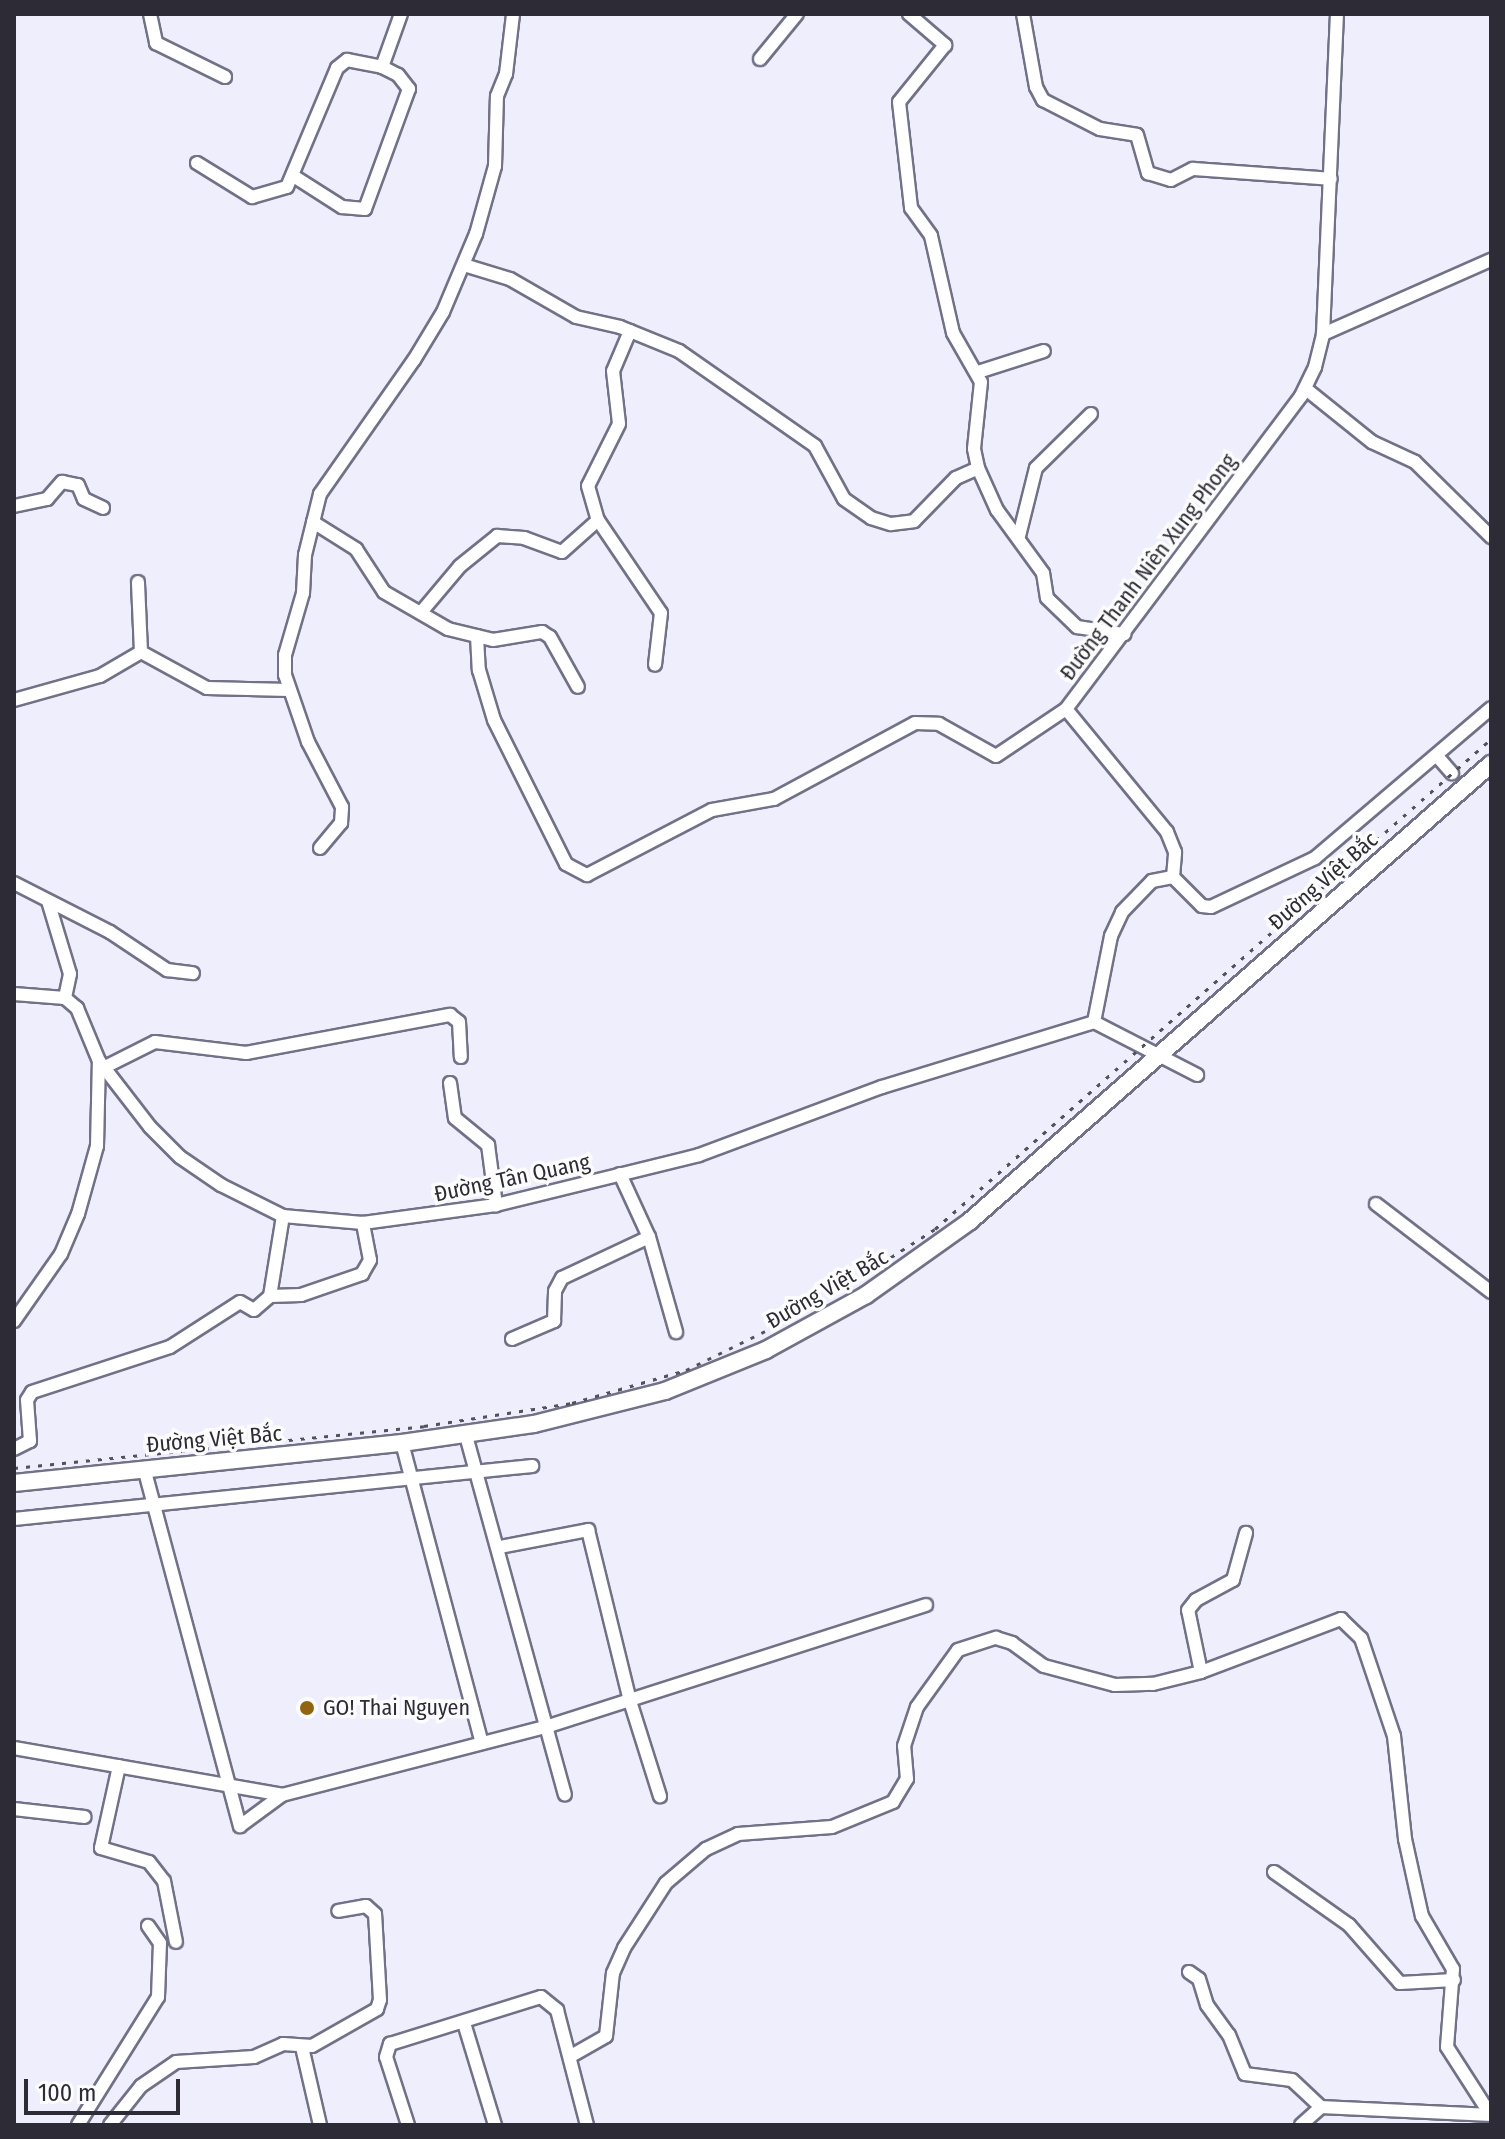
<!DOCTYPE html>
<meta charset="utf-8">
<style>
body{margin:0}
#map{position:relative;width:1505px;height:2139px;overflow:hidden;background:#eeeefd;font-family:"Fira Sans Condensed",sans-serif}
div>[style]{position:absolute}
[style*='--x']{left:calc(var(--x)*1px);top:calc(var(--y)*1px);width:calc(var(--w)*1px);rotate:calc(var(--a)*1deg)}
.roads{filter:drop-shadow(2px 0 #717187) drop-shadow(-2px 0 #717187) drop-shadow(0 2px #717187) drop-shadow(0 -2px #717187)}
.street>*{height:12px;margin:-6px;padding:0 6px;transform-origin:6px;border-radius:6px;background:#fff}
.secondary>*{height:16px;margin:-8px;padding:0 8px;transform-origin:8px;border-radius:8px;background:#fff}
.rail>*{height:3px;margin-top:-1.5px;transform-origin:0;background:repeating-linear-gradient(90deg,#52525d 0 4px,transparent 0 12px)}
.dots>*{width:22px;height:22px;translate:-50% -50%;box-sizing:border-box;border:4px solid #fcfcfc;border-radius:50%}
span{translate:-50% -50%;white-space:nowrap;text-align:center;line-height:1.15;-webkit-text-stroke:7px #fcfcfc;paint-order:stroke}
.street-label{font-size:22px;color:#2d2c36}
.poi-label{font-size:22px;color:#2d2c36}
.left{translate:0 -50%;text-align:left}
.frame{position:absolute;inset:0;border:16px solid #2d2c36;pointer-events:none}
.scale{position:absolute;left:24px;top:2079px;width:156px;height:36px;box-sizing:border-box;border:4px solid #2d2c36;border-top:0;padding-left:10px;font-size:24px;line-height:28px;white-space:nowrap;color:#2d2c36;-webkit-text-stroke:6px #fcfcfc;paint-order:stroke}
</style>
<div id="map">
<div class="roads">
<div class="street">
<div style="--x:150;--y:14;--w:30;--a:78"></div>
<div style="--x:156;--y:43;--w:77;--a:26.2"></div>
<div style="--x:909;--y:14;--w:48;--a:40.7"></div>
<div style="--x:945;--y:45;--w:73;--a:128.9"></div>
<div style="--x:899;--y:102;--w:107;--a:83.5"></div>
<div style="--x:911;--y:208;--w:34;--a:54"></div>
<div style="--x:931;--y:236;--w:99;--a:77.2"></div>
<div style="--x:953;--y:333;--w:56;--a:60.3"></div>
<div style="--x:981;--y:382;--w:67;--a:96"></div>
<div style="--x:974;--y:449;--w:19;--a:78"></div>
<div style="--x:978;--y:468;--w:46;--a:65.7"></div>
<div style="--x:997;--y:510;--w:78;--a:53.9"></div>
<div style="--x:1043;--y:573;--w:25;--a:81"></div>
<div style="--x:1047;--y:598;--w:42;--a:44"></div>
<div style="--x:1077;--y:627;--w:48;--a:8.5"></div>
<div style="--x:1023;--y:14;--w:74;--a:79.9"></div>
<div style="--x:1036;--y:87;--w:15;--a:62"></div>
<div style="--x:1043;--y:100;--w:64;--a:27"></div>
<div style="--x:1100;--y:129;--w:37;--a:9"></div>
<div style="--x:1137;--y:135;--w:40;--a:74"></div>
<div style="--x:1148;--y:173;--w:24;--a:17"></div>
<div style="--x:1171;--y:180;--w:25;--a:-27"></div>
<div style="--x:1193;--y:169;--w:138;--a:4.1"></div>
<div style="--x:760;--y:59;--w:58;--a:-50.6"></div>
<div style="--x:197;--y:163;--w:65;--a:31.7"></div>
<div style="--x:252;--y:197;--w:36;--a:-16"></div>
<div style="--x:287;--y:187;--w:129;--a:-67.2"></div>
<div style="--x:337;--y:68;--w:13;--a:-39"></div>
<div style="--x:347;--y:60;--w:36;--a:11"></div>
<div style="--x:382;--y:67;--w:56;--a:-70.3"></div>
<div style="--x:295;--y:177;--w:56;--a:32.6"></div>
<div style="--x:342;--y:207;--w:23;--a:5"></div>
<div style="--x:365;--y:209;--w:128;--a:-69.9"></div>
<div style="--x:409;--y:89;--w:18;--a:-128"></div>
<div style="--x:398;--y:75;--w:18;--a:-153"></div>
<div style="--x:464;--y:265;--w:48;--a:16.9"></div>
<div style="--x:510;--y:279;--w:76;--a:29.9"></div>
<div style="--x:576;--y:317;--w:45;--a:12.8"></div>
<div style="--x:620;--y:327;--w:64;--a:22.1"></div>
<div style="--x:679;--y:351;--w:166;--a:34.9"></div>
<div style="--x:815;--y:446;--w:60;--a:61.3"></div>
<div style="--x:844;--y:499;--w:33;--a:35"></div>
<div style="--x:871;--y:518;--w:21;--a:17"></div>
<div style="--x:891;--y:524;--w:23;--a:-7"></div>
<div style="--x:914;--y:521;--w:60;--a:-45.7"></div>
<div style="--x:956;--y:478;--w:24;--a:-24"></div>
<div style="--x:630;--y:331;--w:43;--a:113"></div>
<div style="--x:613;--y:371;--w:53;--a:83.5"></div>
<div style="--x:619;--y:424;--w:69;--a:116.6"></div>
<div style="--x:588;--y:486;--w:35;--a:74"></div>
<div style="--x:598;--y:520;--w:112;--a:55.9"></div>
<div style="--x:661;--y:613;--w:52;--a:96.6"></div>
<div style="--x:1323;--y:334;--w:184;--a:-23.8"></div>
<div style="--x:978;--y:372;--w:69;--a:-17.7"></div>
<div style="--x:1306;--y:389;--w:85;--a:38.8"></div>
<div style="--x:1372;--y:442;--w:47;--a:24.9"></div>
<div style="--x:1415;--y:462;--w:107;--a:44.6"></div>
<div style="--x:14;--y:506;--w:34;--a:-12"></div>
<div style="--x:47;--y:499;--w:23;--a:-49"></div>
<div style="--x:62;--y:482;--w:16;--a:11"></div>
<div style="--x:78;--y:485;--w:15;--a:67"></div>
<div style="--x:84;--y:499;--w:21;--a:25"></div>
<div style="--x:313;--y:522;--w:51;--a:32.1"></div>
<div style="--x:356;--y:549;--w:51;--a:56.9"></div>
<div style="--x:384;--y:592;--w:74;--a:30"></div>
<div style="--x:448;--y:629;--w:46;--a:13.7"></div>
<div style="--x:493;--y:640;--w:50;--a:-9.3"></div>
<div style="--x:542;--y:632;--w:9;--a:32"></div>
<div style="--x:550;--y:637;--w:57;--a:60.8"></div>
<div style="--x:1019;--y:536;--w:70;--a:-76"></div>
<div style="--x:1036;--y:468;--w:77;--a:-44.5"></div>
<div style="--x:423;--y:610;--w:57;--a:-49.9"></div>
<div style="--x:460;--y:566;--w:48;--a:-39"></div>
<div style="--x:497;--y:536;--w:27;--a:4"></div>
<div style="--x:524;--y:538;--w:40;--a:20.2"></div>
<div style="--x:562;--y:552;--w:48;--a:-41.6"></div>
<div style="--x:477;--y:636;--w:34;--a:87"></div>
<div style="--x:479;--y:670;--w:52;--a:73.3"></div>
<div style="--x:494;--y:720;--w:161;--a:63.4"></div>
<div style="--x:566;--y:864;--w:24;--a:28"></div>
<div style="--x:587;--y:875;--w:141;--a:-27.5"></div>
<div style="--x:712;--y:810;--w:63;--a:-10.1"></div>
<div style="--x:774;--y:799;--w:160;--a:-28.3"></div>
<div style="--x:915;--y:723;--w:24;--a:2"></div>
<div style="--x:939;--y:724;--w:65;--a:29.3"></div>
<div style="--x:996;--y:756;--w:84;--a:-33.9"></div>
<div style="--x:141;--y:652;--w:75;--a:28.6"></div>
<div style="--x:207;--y:688;--w:82;--a:1.4"></div>
<div style="--x:14;--y:700;--w:89;--a:-15.6"></div>
<div style="--x:100;--y:676;--w:48;--a:-30.3"></div>
<div style="--x:141;--y:652;--w:70;--a:-92.5"></div>
<div style="--x:1437;--y:756;--w:23;--a:49"></div>
<div style="--x:320;--y:848;--w:33;--a:-50"></div>
<div style="--x:341;--y:823;--w:16;--a:-86"></div>
<div style="--x:342;--y:807;--w:73;--a:-117.6"></div>
<div style="--x:308;--y:742;--w:71;--a:-108.9"></div>
<div style="--x:285;--y:675;--w:20;--a:-90"></div>
<div style="--x:285;--y:655;--w:65;--a:-73.8"></div>
<div style="--x:303;--y:593;--w:38;--a:-87"></div>
<div style="--x:305;--y:555;--w:63;--a:-76.2"></div>
<div style="--x:320;--y:494;--w:164;--a:-55"></div>
<div style="--x:414;--y:360;--w:56;--a:-58.9"></div>
<div style="--x:443;--y:312;--w:85;--a:-67.1"></div>
<div style="--x:476;--y:234;--w:71;--a:-74.4"></div>
<div style="--x:495;--y:166;--w:70;--a:-88.4"></div>
<div style="--x:497;--y:96;--w:24;--a:-68"></div>
<div style="--x:506;--y:74;--w:60;--a:-83.3"></div>
<div style="--x:1173;--y:877;--w:41;--a:45"></div>
<div style="--x:1202;--y:906;--w:9;--a:6"></div>
<div style="--x:1211;--y:907;--w:115;--a:-25.2"></div>
<div style="--x:1315;--y:858;--w:231;--a:-40.4"></div>
<div style="--x:14;--y:883;--w:108;--a:27"></div>
<div style="--x:110;--y:932;--w:69;--a:33.7"></div>
<div style="--x:167;--y:970;--w:26;--a:7"></div>
<div style="--x:48;--y:901;--w:76;--a:73.2"></div>
<div style="--x:70;--y:974;--w:25;--a:102"></div>
<div style="--x:14;--y:994;--w:51;--a:4.5"></div>
<div style="--x:65;--y:998;--w:16;--a:40"></div>
<div style="--x:77;--y:1008;--w:57;--a:67.5"></div>
<div style="--x:99;--y:1061;--w:83;--a:52.3"></div>
<div style="--x:150;--y:1127;--w:42;--a:45"></div>
<div style="--x:180;--y:1157;--w:50;--a:34.3"></div>
<div style="--x:221;--y:1185;--w:69;--a:26.6"></div>
<div style="--x:283;--y:1216;--w:80;--a:5"></div>
<div style="--x:363;--y:1223;--w:134;--a:-7.7"></div>
<div style="--x:496;--y:1205;--w:209;--a:-13.8"></div>
<div style="--x:699;--y:1155;--w:195;--a:-20.4"></div>
<div style="--x:882;--y:1087;--w:222;--a:-17"></div>
<div style="--x:1094;--y:1022;--w:88;--a:-78.8"></div>
<div style="--x:1111;--y:936;--w:26;--a:-65"></div>
<div style="--x:1122;--y:912;--w:43;--a:-45.9"></div>
<div style="--x:1152;--y:881;--w:21;--a:-11"></div>
<div style="--x:1173;--y:877;--w:25;--a:-85"></div>
<div style="--x:1175;--y:852;--w:22;--a:-112"></div>
<div style="--x:1167;--y:832;--w:159;--a:-129.4"></div>
<div style="--x:1066;--y:709;--w:391;--a:-53.1"></div>
<div style="--x:1301;--y:396;--w:32;--a:-64"></div>
<div style="--x:1315;--y:367;--w:34;--a:-76"></div>
<div style="--x:1323;--y:334;--w:320;--a:-87.5"></div>
<div style="--x:1094;--y:1022;--w:116;--a:27.2"></div>
<div style="--x:105;--y:1067;--w:56;--a:-26.6"></div>
<div style="--x:155;--y:1042;--w:92;--a:6.9"></div>
<div style="--x:246;--y:1053;--w:208;--a:-10.6"></div>
<div style="--x:450;--y:1015;--w:11;--a:38"></div>
<div style="--x:459;--y:1022;--w:35;--a:87"></div>
<div style="--x:450;--y:1083;--w:35;--a:82"></div>
<div style="--x:455;--y:1118;--w:43;--a:39.3"></div>
<div style="--x:488;--y:1145;--w:61;--a:82.4"></div>
<div style="--x:620;--y:1174;--w:69;--a:65.3"></div>
<div style="--x:649;--y:1237;--w:99;--a:74.1"></div>
<div style="--x:1376;--y:1204;--w:145;--a:37.4"></div>
<div style="--x:270;--y:1296;--w:81;--a:-80.8"></div>
<div style="--x:14;--y:1321;--w:82;--a:-55"></div>
<div style="--x:61;--y:1254;--w:43;--a:-67"></div>
<div style="--x:78;--y:1214;--w:71;--a:-74.4"></div>
<div style="--x:97;--y:1146;--w:85;--a:-88.7"></div>
<div style="--x:512;--y:1339;--w:46;--a:-23.2"></div>
<div style="--x:554;--y:1321;--w:30;--a:-88"></div>
<div style="--x:555;--y:1291;--w:15;--a:-62"></div>
<div style="--x:562;--y:1278;--w:96;--a:-25.2"></div>
<div style="--x:465;--y:1432;--w:376;--a:74.6"></div>
<div style="--x:402;--y:1443;--w:310;--a:75.1"></div>
<div style="--x:14;--y:1449;--w:18;--a:-27"></div>
<div style="--x:30;--y:1441;--w:41;--a:-94.2"></div>
<div style="--x:27;--y:1400;--w:9;--a:-58"></div>
<div style="--x:32;--y:1392;--w:145;--a:-18.1"></div>
<div style="--x:170;--y:1347;--w:83;--a:-32.7"></div>
<div style="--x:240;--y:1302;--w:16;--a:30"></div>
<div style="--x:254;--y:1310;--w:21;--a:-41"></div>
<div style="--x:270;--y:1296;--w:31;--a:-2"></div>
<div style="--x:301;--y:1295;--w:65;--a:-19"></div>
<div style="--x:362;--y:1274;--w:16;--a:-60"></div>
<div style="--x:370;--y:1260;--w:38;--a:-101"></div>
<div style="--x:144;--y:1468;--w:371;--a:75"></div>
<div style="--x:240;--y:1826;--w:52;--a:-36.4"></div>
<div style="--x:14;--y:1519;--w:521;--a:-5.84"></div>
<div style="--x:500;--y:1547;--w:90;--a:-10.9"></div>
<div style="--x:588;--y:1530;--w:176;--a:76.2"></div>
<div style="--x:630;--y:1701;--w:100;--a:72.5"></div>
<div style="--x:1201;--y:1672;--w:63;--a:-101.8"></div>
<div style="--x:1188;--y:1610;--w:13;--a:-51"></div>
<div style="--x:1196;--y:1600;--w:42;--a:-28.4"></div>
<div style="--x:1233;--y:1580;--w:49;--a:-74.5"></div>
<div style="--x:14;--y:1748;--w:272;--a:9.9"></div>
<div style="--x:282;--y:1795;--w:276;--a:-14.5"></div>
<div style="--x:549;--y:1726;--w:396;--a:-17.8"></div>
<div style="--x:119;--y:1766;--w:84;--a:102.4"></div>
<div style="--x:101;--y:1848;--w:50;--a:16.3"></div>
<div style="--x:149;--y:1862;--w:24;--a:52"></div>
<div style="--x:164;--y:1881;--w:62;--a:78.9"></div>
<div style="--x:14;--y:1809;--w:71;--a:6.4"></div>
<div style="--x:1274;--y:1872;--w:92;--a:35.2"></div>
<div style="--x:1349;--y:1925;--w:77;--a:48.7"></div>
<div style="--x:1400;--y:1983;--w:54;--a:-3.2"></div>
<div style="--x:1189;--y:1972;--w:12;--a:35"></div>
<div style="--x:1199;--y:1979;--w:27;--a:73"></div>
<div style="--x:1207;--y:2005;--w:37;--a:54"></div>
<div style="--x:1229;--y:2035;--w:42;--a:67.7"></div>
<div style="--x:1245;--y:2074;--w:47;--a:7.3"></div>
<div style="--x:1292;--y:2080;--w:40;--a:43"></div>
<div style="--x:464;--y:2023;--w:107;--a:73.1"></div>
<div style="--x:302;--y:2047;--w:80;--a:77"></div>
<div style="--x:571;--y:2056;--w:40;--a:-29.7"></div>
<div style="--x:606;--y:2036;--w:63;--a:-83.7"></div>
<div style="--x:613;--y:1973;--w:27;--a:-66"></div>
<div style="--x:624;--y:1948;--w:77;--a:-57.1"></div>
<div style="--x:666;--y:1883;--w:52;--a:-40.4"></div>
<div style="--x:706;--y:1849;--w:35;--a:-25"></div>
<div style="--x:738;--y:1834;--w:94;--a:-4.3"></div>
<div style="--x:832;--y:1827;--w:66;--a:-22.3"></div>
<div style="--x:893;--y:1802;--w:27;--a:-59"></div>
<div style="--x:907;--y:1779;--w:33;--a:-95"></div>
<div style="--x:904;--y:1746;--w:41;--a:-71.6"></div>
<div style="--x:917;--y:1707;--w:70;--a:-54.3"></div>
<div style="--x:958;--y:1650;--w:40;--a:-18"></div>
<div style="--x:996;--y:1638;--w:17;--a:17"></div>
<div style="--x:1012;--y:1643;--w:39;--a:36"></div>
<div style="--x:1044;--y:1666;--w:73;--a:15"></div>
<div style="--x:1115;--y:1685;--w:38;--a:-2"></div>
<div style="--x:1153;--y:1684;--w:49;--a:-14"></div>
<div style="--x:1201;--y:1672;--w:150;--a:-20.7"></div>
<div style="--x:1341;--y:1619;--w:28;--a:44"></div>
<div style="--x:1361;--y:1638;--w:103;--a:71.4"></div>
<div style="--x:1394;--y:1736;--w:104;--a:83.9"></div>
<div style="--x:1405;--y:1839;--w:79;--a:77.6"></div>
<div style="--x:1422;--y:1916;--w:61;--a:59.7"></div>
<div style="--x:1453;--y:1969;--w:78;--a:94.4"></div>
<div style="--x:1447;--y:2047;--w:80;--a:57.3"></div>
<div style="--x:78;--y:2125;--w:151;--a:-58"></div>
<div style="--x:158;--y:1997;--w:54;--a:-87.9"></div>
<div style="--x:160;--y:1943;--w:21;--a:-125"></div>
<div style="--x:110;--y:2125;--w:50;--a:-51.5"></div>
<div style="--x:141;--y:2086;--w:42;--a:-34.4"></div>
<div style="--x:176;--y:2062;--w:78;--a:-3.7"></div>
<div style="--x:254;--y:2057;--w:32;--a:-24"></div>
<div style="--x:283;--y:2044;--w:29;--a:4"></div>
<div style="--x:312;--y:2046;--w:75;--a:-29.6"></div>
<div style="--x:377;--y:2009;--w:9;--a:-72"></div>
<div style="--x:380;--y:2000;--w:86;--a:-93.3"></div>
<div style="--x:375;--y:1914;--w:12;--a:-138"></div>
<div style="--x:366;--y:1906;--w:28;--a:170"></div>
<div style="--x:408;--y:2125;--w:71;--a:-107.9"></div>
<div style="--x:386;--y:2057;--w:14;--a:-73"></div>
<div style="--x:390;--y:2044;--w:158;--a:-17.3"></div>
<div style="--x:541;--y:1997;--w:21;--a:39"></div>
<div style="--x:557;--y:2010;--w:119;--a:75.4"></div>
<div style="--x:1301;--y:2125;--w:27;--a:-42"></div>
<div style="--x:1321;--y:2107;--w:170;--a:2.7"></div>
</div>
<div class="secondary">
<div style="--x:14;--y:1483;--w:390;--a:-5.9"></div>
<div style="--x:402;--y:1443;--w:133;--a:-8.2"></div>
<div style="--x:534;--y:1424;--w:135;--a:-14.1"></div>
<div style="--x:665;--y:1391;--w:109;--a:-22.1"></div>
<div style="--x:766;--y:1350;--w:114;--a:-28.8"></div>
<div style="--x:866;--y:1295;--w:128;--a:-35.4"></div>
<div style="--x:970;--y:1221;--w:693;--a:-41.26"></div>
</div>
</div>
<div class="rail">
<div style="--x:14;--y:1468;--w:412;--a:-5.8"></div>
<div style="--x:424;--y:1426;--w:150;--a:-8.8"></div>
<div style="--x:572;--y:1403;--w:119;--a:-16.1"></div>
<div style="--x:686;--y:1370;--w:138;--a:-26.2"></div>
<div style="--x:810;--y:1309;--w:148;--a:-32.6"></div>
<div style="--x:935;--y:1229;--w:741;--a:-41.39"></div>
</div>
<div class="dots">
<div style="left:307px;top:1708px;background:#926410"></div>
</div>
<div class="street-label">
<span style="left:1148px;top:567px;rotate:-53deg">Đường Thanh Niên Xung Phong</span>
<span style="left:1323px;top:881px;rotate:-41deg">Đường Việt Bắc</span>
<span style="left:512px;top:1178px;rotate:-12deg">Đường Tân Quang</span>
<span style="left:827px;top:1289px;rotate:-30deg">Đường Việt Bắc</span>
<span style="left:214px;top:1439px;rotate:-5deg">Đường Việt Bắc</span>
</div>
<div class="poi-label">
<span class="left" style="left:323px;top:1708px">GO! Thai Nguyen</span>
</div>
<div class="frame"></div>
<div class="scale">100 m</div>
</div>
